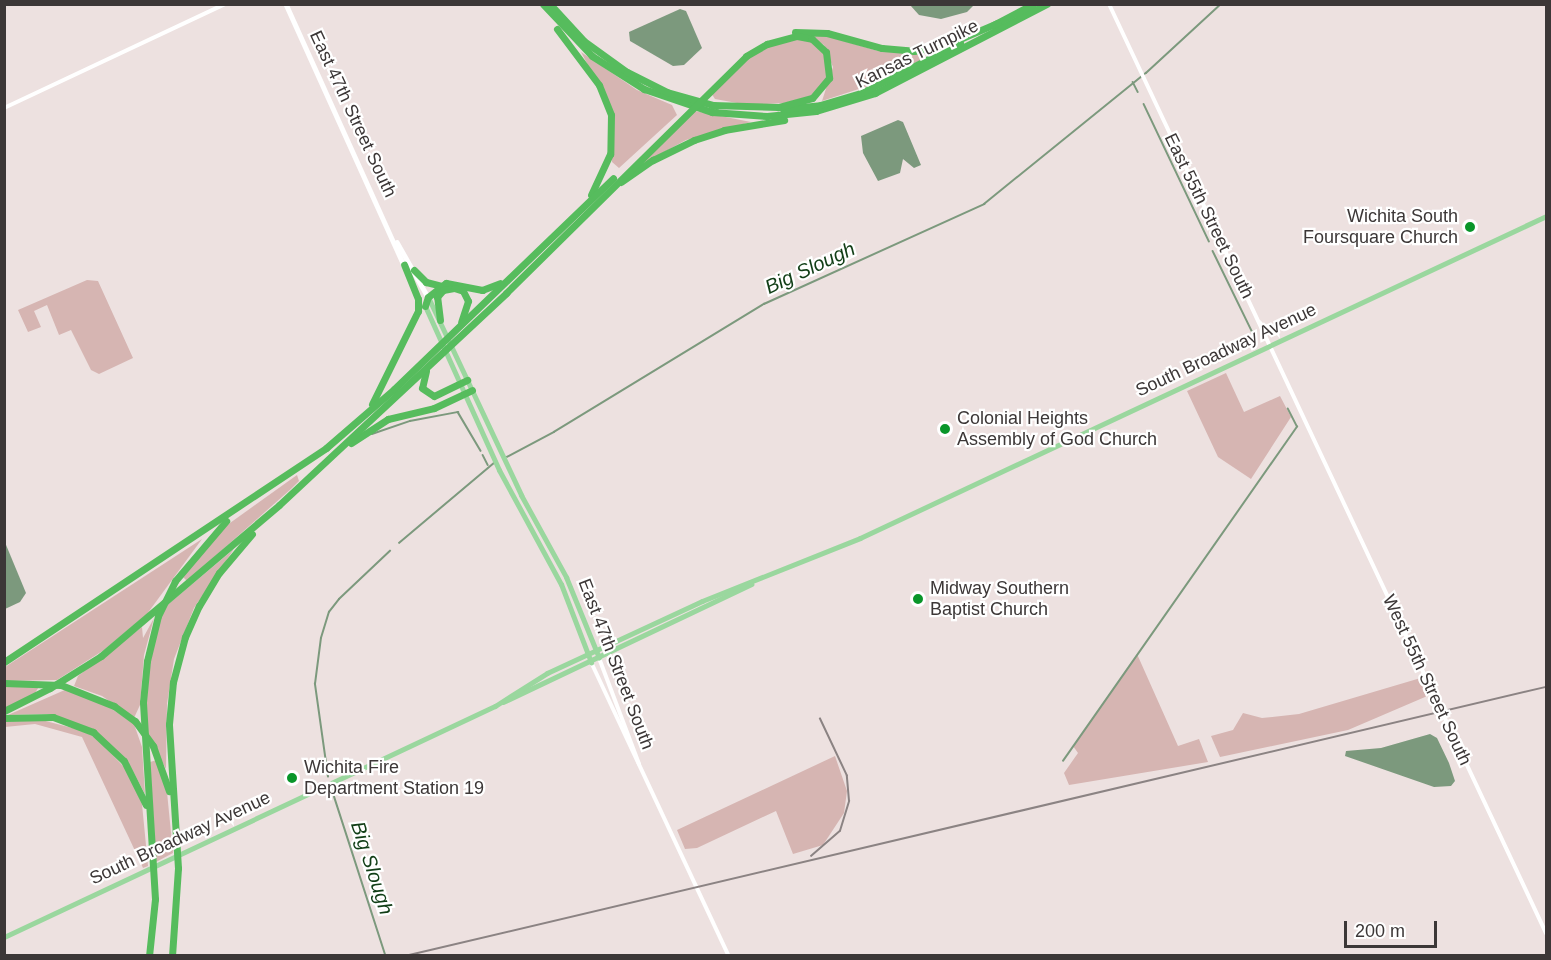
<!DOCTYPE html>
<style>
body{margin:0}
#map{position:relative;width:1551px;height:960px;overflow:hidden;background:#ede1e0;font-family:Helvetica,sans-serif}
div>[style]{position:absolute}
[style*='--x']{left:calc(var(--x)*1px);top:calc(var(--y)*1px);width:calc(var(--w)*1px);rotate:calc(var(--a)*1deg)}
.green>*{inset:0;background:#d6b5b2}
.water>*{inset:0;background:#7c997d}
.stream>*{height:1.5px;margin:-0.75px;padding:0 0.75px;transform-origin:0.75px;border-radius:0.75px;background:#7c997d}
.tertiary>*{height:4px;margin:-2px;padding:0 2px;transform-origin:2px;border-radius:2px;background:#fff}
.secondary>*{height:4.5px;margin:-2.25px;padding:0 2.25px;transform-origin:2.25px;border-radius:2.25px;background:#fff}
.primary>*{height:5px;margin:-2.5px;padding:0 2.5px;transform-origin:2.5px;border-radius:2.5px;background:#9ad79e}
.motorway>*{height:7px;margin:-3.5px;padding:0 3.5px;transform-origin:3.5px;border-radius:3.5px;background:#56bc5d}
.rail>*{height:1.5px;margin:-0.75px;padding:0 0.75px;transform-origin:0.75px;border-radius:0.75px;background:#8b8383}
.dots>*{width:16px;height:16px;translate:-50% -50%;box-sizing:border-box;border:3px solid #fff;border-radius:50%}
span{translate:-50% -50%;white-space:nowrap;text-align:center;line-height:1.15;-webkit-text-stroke:4.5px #fff;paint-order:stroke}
.street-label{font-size:18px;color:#3c3737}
.poi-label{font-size:18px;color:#3c3737}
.right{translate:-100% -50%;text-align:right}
.left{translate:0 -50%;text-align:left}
.water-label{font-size:20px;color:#113e16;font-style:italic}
.frame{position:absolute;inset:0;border:6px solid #3c3737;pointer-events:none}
.scale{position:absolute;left:1344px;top:921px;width:93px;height:27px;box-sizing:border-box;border:3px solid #3c3737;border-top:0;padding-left:8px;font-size:18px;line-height:21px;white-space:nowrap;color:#3c3737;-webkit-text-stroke:4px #fff;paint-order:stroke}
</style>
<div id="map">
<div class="green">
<div style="clip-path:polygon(823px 35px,878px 51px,922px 54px,923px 59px,868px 86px,822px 101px,833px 67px,824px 45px,811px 36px)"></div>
<div style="clip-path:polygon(797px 38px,809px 40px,824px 54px,828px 67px,825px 83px,811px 96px,784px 103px,748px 105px,715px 99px,711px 93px,749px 57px,765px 47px)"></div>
<div style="clip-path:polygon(581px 52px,637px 90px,672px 105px,677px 115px,619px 168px,612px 162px,611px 109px)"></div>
<div style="clip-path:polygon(695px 111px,751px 122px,686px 140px,642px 164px)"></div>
<div style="clip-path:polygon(87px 280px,98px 281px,133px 358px,99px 374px,91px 370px,71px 330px,59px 335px,47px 305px,34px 311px,41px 327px,28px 332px,18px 310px)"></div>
<div style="clip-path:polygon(1226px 373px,1244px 412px,1280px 396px,1291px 417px,1251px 479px,1218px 457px,1187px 391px)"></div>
<div style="clip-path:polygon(297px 475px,299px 481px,291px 489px,187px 581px,182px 576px,223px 528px)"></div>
<div style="clip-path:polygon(202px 539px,147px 614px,104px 650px,57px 680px,5px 681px,5px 667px)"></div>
<div style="clip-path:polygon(234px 549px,194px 608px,174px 659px,167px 704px,166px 769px,147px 732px,147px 685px,155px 635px,165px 607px)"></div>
<div style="clip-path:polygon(154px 618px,144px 655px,140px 705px,134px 718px,102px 696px,74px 686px,78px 676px,142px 627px,143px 638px)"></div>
<div style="clip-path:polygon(1137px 654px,1178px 746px,1199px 739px,1208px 762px,1069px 785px,1064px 773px,1078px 753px,1073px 746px)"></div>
<div style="clip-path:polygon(1424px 677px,1432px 694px,1348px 730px,1220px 757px,1211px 736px,1233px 730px,1243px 713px,1262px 718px,1299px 714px)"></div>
<div style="clip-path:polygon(40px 685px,35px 693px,5px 708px,4px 686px)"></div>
<div style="clip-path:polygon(67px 689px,103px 703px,134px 724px,142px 747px,145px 794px,127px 760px,92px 730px,48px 714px,8px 715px)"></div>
<div style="clip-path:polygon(34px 718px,84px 731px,97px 739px,126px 769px,142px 804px,148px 866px,143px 868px,82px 737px,35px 724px,5px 727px,4px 721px)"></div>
<div style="clip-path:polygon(835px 756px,847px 791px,844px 813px,823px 845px,793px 854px,776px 811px,697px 848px,685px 849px,677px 830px)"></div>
<div style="clip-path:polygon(157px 760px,167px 792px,173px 853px,156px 862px,150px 762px)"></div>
</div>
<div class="water">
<div style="clip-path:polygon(910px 5px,974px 4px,974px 5px,967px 12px,941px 19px,919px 15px)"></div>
<div style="clip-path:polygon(680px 9px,686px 11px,702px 48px,684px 65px,673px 66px,630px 41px,629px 32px)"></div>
<div style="clip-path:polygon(898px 120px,903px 122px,921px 165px,914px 168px,903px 159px,900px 173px,878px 181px,863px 153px,861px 136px)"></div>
<div style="clip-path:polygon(4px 540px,26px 593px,20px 602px,5px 609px)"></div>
<div style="clip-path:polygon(1430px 734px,1437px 738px,1449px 763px,1455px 781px,1451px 786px,1434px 787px,1345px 756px,1346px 751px,1381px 748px)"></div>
</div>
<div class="stream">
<div style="--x:1133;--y:82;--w:11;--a:63"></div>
<div style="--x:1144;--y:104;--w:152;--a:64.6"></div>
<div style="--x:1213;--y:251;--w:98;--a:64"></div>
<div style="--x:372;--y:434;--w:40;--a:-18.9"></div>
<div style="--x:410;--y:421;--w:49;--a:-10.6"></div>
<div style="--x:458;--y:412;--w:45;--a:59.5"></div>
<div style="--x:483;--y:455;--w:11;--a:63"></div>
<div style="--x:507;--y:457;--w:53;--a:-28"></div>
<div style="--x:554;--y:432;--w:246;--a:-31.4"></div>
<div style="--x:764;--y:304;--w:242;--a:-24.4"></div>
<div style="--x:984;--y:204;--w:208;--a:-39"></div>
<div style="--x:1146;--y:73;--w:102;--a:-42.6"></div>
<div style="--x:399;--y:543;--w:124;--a:-40.1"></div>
<div style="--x:1063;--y:761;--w:408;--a:-55"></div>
<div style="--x:1297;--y:427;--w:20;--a:-117"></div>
<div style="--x:328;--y:777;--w:94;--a:-98"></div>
<div style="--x:315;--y:684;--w:46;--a:-82.6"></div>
<div style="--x:321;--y:638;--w:27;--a:-73"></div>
<div style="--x:329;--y:612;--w:16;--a:-52"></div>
<div style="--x:339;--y:599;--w:70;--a:-43.3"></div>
<div style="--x:332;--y:789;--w:176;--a:72.1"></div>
</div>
<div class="tertiary">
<div style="--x:1109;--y:4;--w:1027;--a:64.81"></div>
<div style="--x:4;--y:108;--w:244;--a:-25.2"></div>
<div style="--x:599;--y:658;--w:113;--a:69.3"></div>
<div style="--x:591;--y:662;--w:325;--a:64.9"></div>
</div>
<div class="secondary">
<div style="--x:286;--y:4;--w:289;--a:65.7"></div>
<div style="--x:397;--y:242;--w:63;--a:60.6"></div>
</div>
<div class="primary">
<div style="--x:428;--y:297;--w:219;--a:64.8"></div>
<div style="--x:521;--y:495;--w:94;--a:61.2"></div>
<div style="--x:566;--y:577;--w:87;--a:67.8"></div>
<div style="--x:425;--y:306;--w:180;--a:65.7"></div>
<div style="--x:499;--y:470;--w:130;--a:61.5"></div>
<div style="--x:561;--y:584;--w:84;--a:69"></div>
<div style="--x:503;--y:702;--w:275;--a:-25.4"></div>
<div style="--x:4;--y:937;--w:543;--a:-25.2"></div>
<div style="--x:495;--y:706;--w:62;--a:-32.4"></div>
<div style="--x:547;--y:673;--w:171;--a:-24.9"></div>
<div style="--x:702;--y:601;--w:170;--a:-21.7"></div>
<div style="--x:860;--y:538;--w:758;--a:-25.14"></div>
</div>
<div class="motorway">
<div style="--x:543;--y:4;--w:71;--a:46.7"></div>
<div style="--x:592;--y:56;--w:62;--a:32.4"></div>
<div style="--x:644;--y:89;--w:72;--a:18.7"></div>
<div style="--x:712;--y:112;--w:55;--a:4.2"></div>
<div style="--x:767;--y:116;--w:49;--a:-5.8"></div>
<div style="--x:816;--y:111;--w:62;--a:-17"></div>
<div style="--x:875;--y:93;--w:194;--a:-27.4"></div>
<div style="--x:550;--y:4;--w:50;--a:47.4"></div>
<div style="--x:584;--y:41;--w:53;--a:35.8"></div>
<div style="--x:627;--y:72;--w:45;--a:26.6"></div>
<div style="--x:667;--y:92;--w:51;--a:15.9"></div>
<div style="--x:993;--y:25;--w:45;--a:-27.7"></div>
<div style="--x:557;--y:29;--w:70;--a:53.1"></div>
<div style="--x:599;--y:85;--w:32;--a:68"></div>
<div style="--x:611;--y:115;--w:39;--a:91"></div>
<div style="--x:610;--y:154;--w:45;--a:114.9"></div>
<div style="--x:795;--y:32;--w:32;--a:2"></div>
<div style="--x:827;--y:33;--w:57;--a:15.3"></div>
<div style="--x:882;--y:48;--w:32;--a:5"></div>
<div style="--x:914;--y:51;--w:33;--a:-11"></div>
<div style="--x:946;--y:45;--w:56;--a:-23.3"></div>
<div style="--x:783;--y:109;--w:37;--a:-6"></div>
<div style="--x:820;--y:105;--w:43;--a:-16.3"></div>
<div style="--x:861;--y:93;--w:111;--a:-26.8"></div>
<div style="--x:621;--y:182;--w:39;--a:-35"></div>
<div style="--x:653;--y:160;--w:46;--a:-26"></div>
<div style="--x:694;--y:140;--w:32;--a:-18"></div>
<div style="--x:724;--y:130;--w:61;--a:-9.5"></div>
<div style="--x:414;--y:270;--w:17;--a:45"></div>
<div style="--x:426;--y:282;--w:16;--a:14"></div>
<div style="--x:425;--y:306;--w:9;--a:-72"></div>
<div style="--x:428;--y:297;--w:23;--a:-38"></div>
<div style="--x:446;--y:283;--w:37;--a:11"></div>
<div style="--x:482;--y:290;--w:19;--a:-21"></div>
<div style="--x:440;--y:320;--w:23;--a:-97"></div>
<div style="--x:437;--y:297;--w:9;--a:-49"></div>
<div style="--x:443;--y:290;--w:11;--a:-10"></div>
<div style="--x:454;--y:288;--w:9;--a:18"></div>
<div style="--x:463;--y:291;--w:11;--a:63"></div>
<div style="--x:468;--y:301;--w:22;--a:108"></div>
<div style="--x:426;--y:371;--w:17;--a:103"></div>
<div style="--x:422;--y:388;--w:14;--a:34"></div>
<div style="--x:434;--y:396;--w:37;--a:-26"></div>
<div style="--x:372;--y:404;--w:104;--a:-63.7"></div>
<div style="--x:418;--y:311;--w:12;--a:-90"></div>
<div style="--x:418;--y:299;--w:37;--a:-112"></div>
<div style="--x:351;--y:443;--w:44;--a:-33"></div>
<div style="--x:388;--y:419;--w:47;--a:-13.4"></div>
<div style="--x:434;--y:408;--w:42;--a:-25.3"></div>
<div style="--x:4;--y:662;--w:387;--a:-33.6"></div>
<div style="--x:326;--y:448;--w:90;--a:-40.9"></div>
<div style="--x:394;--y:389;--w:304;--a:-43.9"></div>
<div style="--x:4;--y:683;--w:57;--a:2"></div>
<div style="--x:61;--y:685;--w:57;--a:21.6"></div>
<div style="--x:114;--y:706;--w:26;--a:36"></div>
<div style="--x:135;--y:721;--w:31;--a:54"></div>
<div style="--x:153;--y:746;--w:48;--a:70.4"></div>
<div style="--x:4;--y:711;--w:51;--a:-26.6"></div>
<div style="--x:50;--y:688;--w:60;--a:-32.1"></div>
<div style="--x:101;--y:656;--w:233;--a:-40.3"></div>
<div style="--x:279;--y:505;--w:311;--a:-43"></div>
<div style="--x:506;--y:293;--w:337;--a:-44.6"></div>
<div style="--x:746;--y:56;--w:24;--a:-30"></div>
<div style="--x:767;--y:44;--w:31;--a:-15"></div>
<div style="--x:797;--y:36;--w:15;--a:11"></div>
<div style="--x:812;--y:39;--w:19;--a:43"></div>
<div style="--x:826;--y:52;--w:26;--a:83"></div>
<div style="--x:829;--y:78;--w:26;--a:130"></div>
<div style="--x:812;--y:98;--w:35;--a:165"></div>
<div style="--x:778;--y:107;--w:66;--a:-178.3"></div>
<div style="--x:4;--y:718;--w:49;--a:-1.2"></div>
<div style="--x:53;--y:717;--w:43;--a:20.6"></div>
<div style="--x:93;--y:732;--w:42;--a:43.1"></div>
<div style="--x:124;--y:761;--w:49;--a:63.4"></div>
<div style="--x:149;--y:956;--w:57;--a:-84"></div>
<div style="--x:155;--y:899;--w:197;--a:-93.5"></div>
<div style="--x:143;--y:702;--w:41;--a:-84.4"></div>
<div style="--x:147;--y:661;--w:46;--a:-76.3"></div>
<div style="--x:158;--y:616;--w:39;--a:-64"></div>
<div style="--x:175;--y:581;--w:79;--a:-49.6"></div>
<div style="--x:172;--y:956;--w:88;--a:-86.1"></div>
<div style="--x:178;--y:868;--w:144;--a:-93.6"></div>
<div style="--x:169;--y:724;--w:42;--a:-84.6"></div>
<div style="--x:173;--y:682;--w:47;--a:-75.1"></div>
<div style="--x:185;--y:637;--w:34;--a:-66"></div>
<div style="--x:199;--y:606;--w:39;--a:-59"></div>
<div style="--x:219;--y:573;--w:51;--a:-49.8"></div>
</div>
<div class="rail">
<div style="--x:811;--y:856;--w:38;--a:-41"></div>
<div style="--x:840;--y:831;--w:31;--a:-73"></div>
<div style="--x:849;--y:801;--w:25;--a:-95"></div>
<div style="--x:847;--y:776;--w:63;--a:-115.3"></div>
<div style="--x:405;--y:956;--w:1172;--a:-13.27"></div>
</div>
<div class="dots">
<div style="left:1470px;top:227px;background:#099529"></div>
<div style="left:945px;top:429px;background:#099529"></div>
<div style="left:918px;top:599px;background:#099529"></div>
<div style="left:292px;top:778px;background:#099529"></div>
</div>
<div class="street-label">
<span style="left:917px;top:54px;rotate:-26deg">Kansas Turnpike</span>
<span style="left:353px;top:114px;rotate:65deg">East 47th Street South</span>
<span style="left:1209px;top:216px;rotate:64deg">East 55th Street South</span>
<span style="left:1226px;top:350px;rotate:-25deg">South Broadway Avenue</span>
<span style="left:616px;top:664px;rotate:69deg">East 47th Street South</span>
<span style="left:1427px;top:680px;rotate:65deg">West 55th Street South</span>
<span style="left:180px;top:838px;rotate:-25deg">South Broadway Avenue</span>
</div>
<div class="poi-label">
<span class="right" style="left:1458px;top:227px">Wichita South<br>Foursquare Church</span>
<span class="left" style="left:957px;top:429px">Colonial Heights<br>Assembly of God Church</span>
<span class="left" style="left:930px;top:599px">Midway Southern<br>Baptist Church</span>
<span class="left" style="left:304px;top:778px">Wichita Fire<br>Department Station 19</span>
</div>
<div class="water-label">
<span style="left:810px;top:268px;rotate:-25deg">Big Slough</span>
<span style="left:372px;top:868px;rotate:72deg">Big Slough</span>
</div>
<div class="frame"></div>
<div class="scale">200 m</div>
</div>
